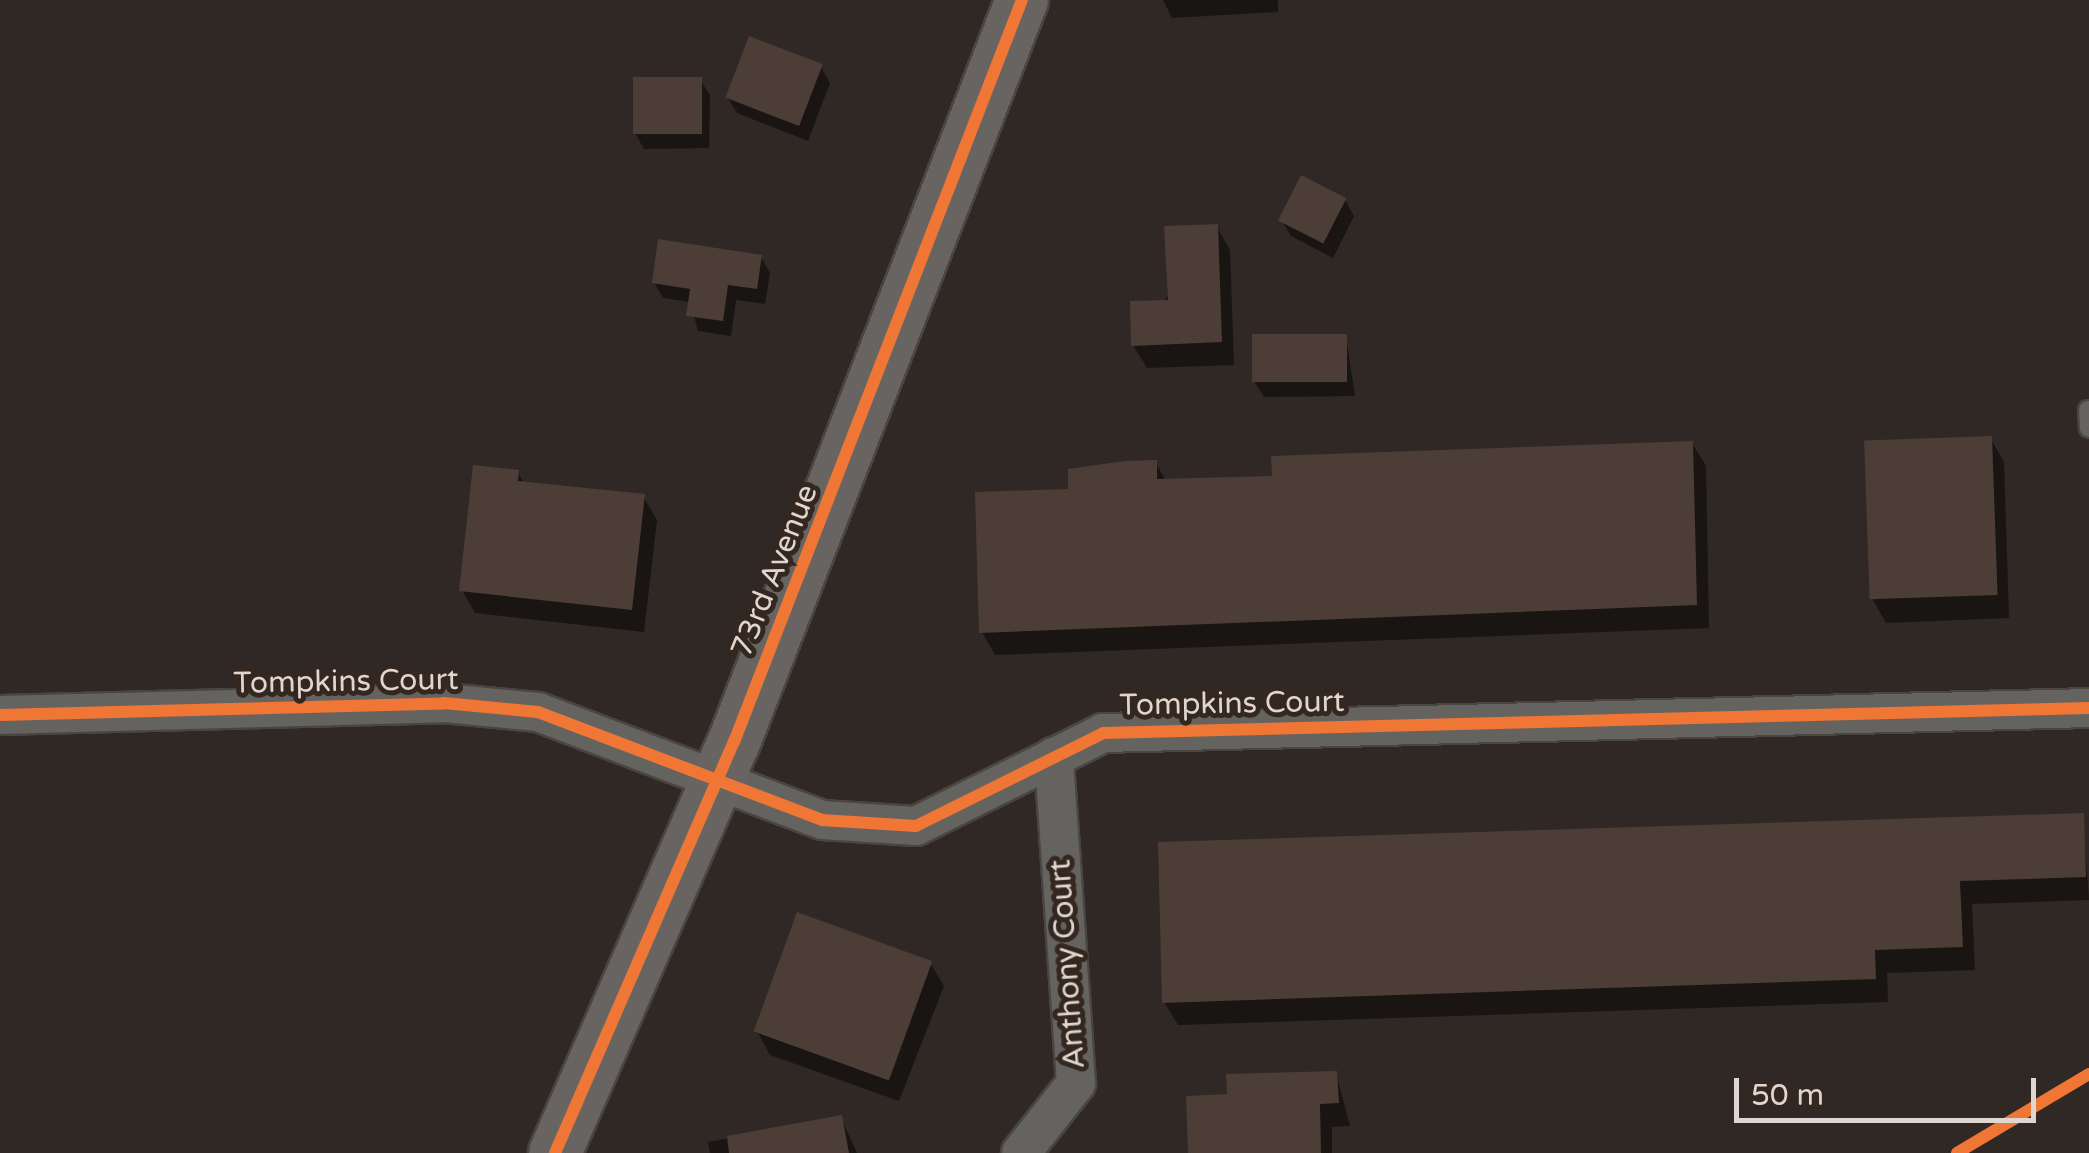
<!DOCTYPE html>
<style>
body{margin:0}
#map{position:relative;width:2089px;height:1153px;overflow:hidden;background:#2f2824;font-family:"Varela Round",sans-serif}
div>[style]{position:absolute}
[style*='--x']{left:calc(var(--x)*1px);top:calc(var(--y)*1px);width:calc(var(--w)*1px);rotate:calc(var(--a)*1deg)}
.shadow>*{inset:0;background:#0007}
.building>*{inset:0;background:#4d3d37;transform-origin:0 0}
.roads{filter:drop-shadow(2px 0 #4a4541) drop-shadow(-2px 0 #4a4541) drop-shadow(0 2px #4a4541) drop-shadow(0 -2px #4a4541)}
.lane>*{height:18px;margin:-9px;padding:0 9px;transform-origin:9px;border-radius:9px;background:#656360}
.street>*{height:38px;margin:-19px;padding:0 19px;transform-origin:19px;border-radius:19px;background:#656360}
.secondary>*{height:52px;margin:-26px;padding:0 26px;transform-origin:26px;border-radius:26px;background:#686462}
.cycleway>*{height:12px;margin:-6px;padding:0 6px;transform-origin:6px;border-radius:6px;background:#f07635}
span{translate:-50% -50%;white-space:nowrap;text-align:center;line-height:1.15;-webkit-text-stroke:10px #34271f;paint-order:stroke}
.street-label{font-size:30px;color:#dfd6d1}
.scale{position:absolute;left:1734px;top:1078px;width:302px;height:45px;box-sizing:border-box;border:5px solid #dfd6d1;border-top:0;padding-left:12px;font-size:30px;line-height:35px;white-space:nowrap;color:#dfd6d1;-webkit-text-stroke:8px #34271f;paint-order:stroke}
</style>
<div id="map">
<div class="shadow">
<div style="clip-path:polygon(1278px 0,1278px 12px,1172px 18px,1163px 0)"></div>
<div style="clip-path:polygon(821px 67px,830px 83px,808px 141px,737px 113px,728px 98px)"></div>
<div style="clip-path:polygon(700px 80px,710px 95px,709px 148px,644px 149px,635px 133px)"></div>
<div style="clip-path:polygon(1345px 200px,1354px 216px,1333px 258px,1291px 236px,1282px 221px)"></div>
<div style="clip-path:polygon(1217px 227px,1230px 250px,1234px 365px,1147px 368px,1133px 345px)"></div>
<div style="clip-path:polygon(761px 257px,770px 273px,765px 304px,736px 300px,731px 336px,698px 331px,690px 302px,663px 298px,654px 282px)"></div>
<div style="clip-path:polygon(1346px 337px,1355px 396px,1264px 397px,1254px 381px)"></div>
<div style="clip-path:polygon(1991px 439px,2004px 462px,2009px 618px,1886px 623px,1873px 600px)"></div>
<div style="clip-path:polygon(1692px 443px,1706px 466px,1709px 628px,995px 655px,982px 632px,1071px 491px,1156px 463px,1166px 481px,1274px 479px)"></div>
<div style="clip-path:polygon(518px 472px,524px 484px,643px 496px,657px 520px,644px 632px,475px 613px,462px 590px)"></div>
<div style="clip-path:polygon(2083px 816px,2089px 900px,1972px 904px,1975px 970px,1887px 973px,1888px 1002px,1178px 1025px,1164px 1002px)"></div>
<div style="clip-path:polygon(930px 963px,944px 986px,899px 1101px,770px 1055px,757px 1031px)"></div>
<div style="clip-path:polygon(1336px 1073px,1350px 1126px,1332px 1127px,1332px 1153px,1191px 1153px,1230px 1097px)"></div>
<div style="clip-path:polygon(841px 1118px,857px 1153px,710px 1153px,708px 1142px)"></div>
</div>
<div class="building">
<div style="left:749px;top:36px;width:79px;height:66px;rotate:21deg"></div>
<div style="left:633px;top:77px;width:69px;height:57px"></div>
<div style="left:1301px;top:175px;width:51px;height:51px;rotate:27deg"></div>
<div style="clip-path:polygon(1218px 224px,1222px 342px,1131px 346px,1130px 301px,1168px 300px,1164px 226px)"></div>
<div style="clip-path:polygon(658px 239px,762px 255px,757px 289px,728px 285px,723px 321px,686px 316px,690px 289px,652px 283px)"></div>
<div style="left:1252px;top:334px;width:95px;height:48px"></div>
<div style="left:1992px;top:436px;width:159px;height:128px;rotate:88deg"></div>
<div style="clip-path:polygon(1693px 441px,1697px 605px,979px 633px,975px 492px,1068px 489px,1068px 469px,1125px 461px,1157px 460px,1157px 479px,1272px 476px,1271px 456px)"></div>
<div style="clip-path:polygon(473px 465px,519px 470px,518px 481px,645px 494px,632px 610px,459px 591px)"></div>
<div style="clip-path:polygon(2084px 813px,2086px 877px,1960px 881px,1963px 947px,1875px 950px,1876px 979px,1162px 1003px,1158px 842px)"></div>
<div style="left:797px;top:912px;width:144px;height:127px;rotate:20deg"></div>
<div style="clip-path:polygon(1337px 1071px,1339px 1103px,1320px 1104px,1321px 1153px,1188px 1153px,1186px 1096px,1227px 1094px,1226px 1074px)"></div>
<div style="clip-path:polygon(842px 1115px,849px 1153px,729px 1153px,727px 1136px)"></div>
</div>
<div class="roads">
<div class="lane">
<div style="--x:2088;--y:410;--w:18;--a:87"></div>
</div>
<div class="street">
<div style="--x:0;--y:715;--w:444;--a:-1.5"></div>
<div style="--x:444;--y:703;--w:94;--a:5.5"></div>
<div style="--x:538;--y:712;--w:304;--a:20.8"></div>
<div style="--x:822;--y:820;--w:94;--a:3.7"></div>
<div style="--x:916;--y:826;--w:209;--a:-26.4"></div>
<div style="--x:1103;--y:733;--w:986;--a:-1.45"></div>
<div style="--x:1021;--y:1153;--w:89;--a:-51.8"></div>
<div style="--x:1076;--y:1083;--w:327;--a:-93.9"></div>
</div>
<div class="secondary">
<div style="--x:555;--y:1153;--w:448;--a:-66.5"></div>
<div style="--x:734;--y:742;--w:796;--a:-68.79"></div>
</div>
</div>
<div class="cycleway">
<div style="--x:0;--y:715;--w:444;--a:-1.5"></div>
<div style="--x:444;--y:703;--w:94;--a:5.5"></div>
<div style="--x:538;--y:712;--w:304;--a:20.8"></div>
<div style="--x:822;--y:820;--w:94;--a:3.7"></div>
<div style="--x:916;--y:826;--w:209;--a:-26.4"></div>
<div style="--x:1103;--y:733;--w:986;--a:-1.45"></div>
<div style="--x:555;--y:1153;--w:448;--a:-66.5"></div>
<div style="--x:734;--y:742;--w:796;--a:-68.79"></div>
<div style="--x:1957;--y:1153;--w:154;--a:-30.9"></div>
</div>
<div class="street-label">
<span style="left:775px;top:571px;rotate:-68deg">73rd Avenue</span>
<span style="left:346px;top:682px;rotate:-1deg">Tompkins Court</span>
<span style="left:1232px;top:704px;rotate:-1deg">Tompkins Court</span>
<span style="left:1068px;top:964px;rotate:-94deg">Anthony Court</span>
</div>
<div class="scale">50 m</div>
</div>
